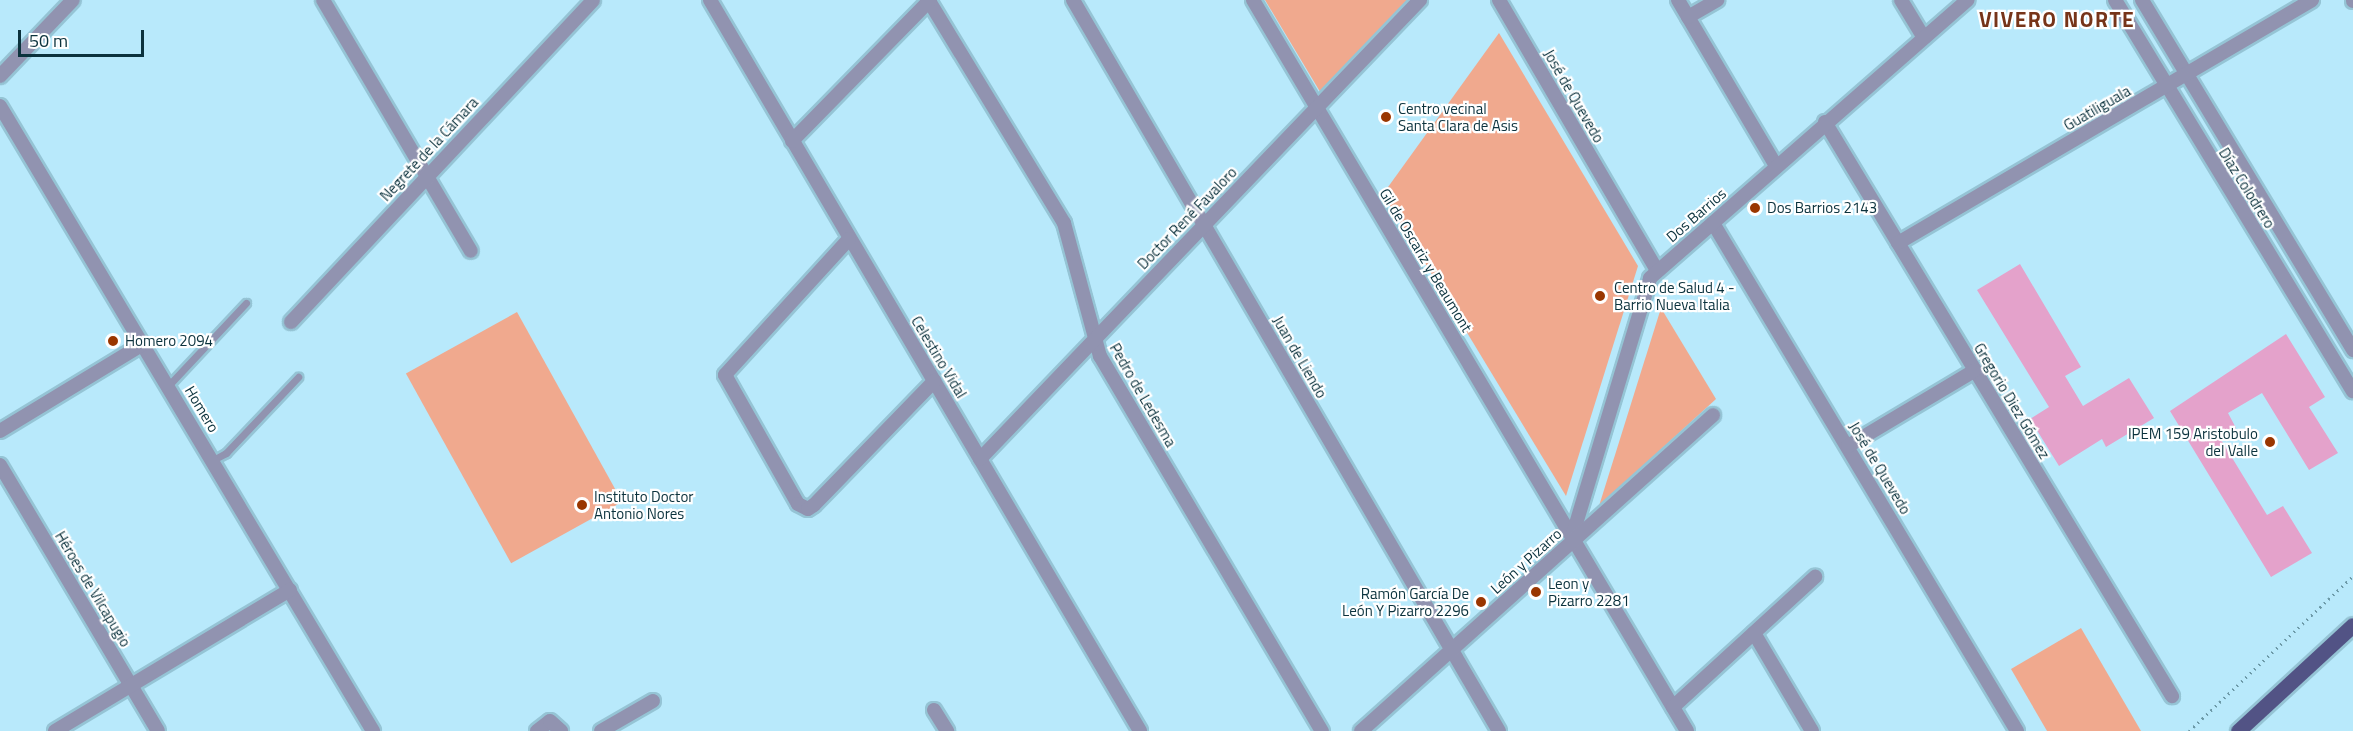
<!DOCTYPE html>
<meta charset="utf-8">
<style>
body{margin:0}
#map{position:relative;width:2353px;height:731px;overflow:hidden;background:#b8e9fb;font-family:"Titillium Web",sans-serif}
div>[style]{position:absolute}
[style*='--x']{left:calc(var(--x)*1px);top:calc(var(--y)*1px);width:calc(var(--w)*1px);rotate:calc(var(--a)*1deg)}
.green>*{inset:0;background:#f0a98e;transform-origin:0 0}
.building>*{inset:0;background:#e4a2cb}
.path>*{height:3px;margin-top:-1.5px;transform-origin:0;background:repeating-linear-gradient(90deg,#6c99a7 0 1.5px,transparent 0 6px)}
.roads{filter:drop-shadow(2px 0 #95c4d5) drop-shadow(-2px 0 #95c4d5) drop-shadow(0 2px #95c4d5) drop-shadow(0 -2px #95c4d5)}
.lane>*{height:7px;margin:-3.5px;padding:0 3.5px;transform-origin:3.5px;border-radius:3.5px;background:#9193b0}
.street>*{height:14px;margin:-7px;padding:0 7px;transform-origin:7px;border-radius:7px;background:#9193b0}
.primary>*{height:15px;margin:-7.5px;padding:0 7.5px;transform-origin:7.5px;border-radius:7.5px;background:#525385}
.dots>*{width:16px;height:16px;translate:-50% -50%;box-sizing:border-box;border:3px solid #fff;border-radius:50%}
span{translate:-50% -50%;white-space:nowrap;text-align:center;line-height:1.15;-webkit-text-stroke:4.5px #fff;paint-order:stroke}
.street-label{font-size:15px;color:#0b323d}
.poi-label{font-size:15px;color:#0b323d}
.left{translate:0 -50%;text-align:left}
.right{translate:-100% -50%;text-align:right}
.district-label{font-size:21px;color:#763419;font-weight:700;letter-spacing:1.5px}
.scale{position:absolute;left:18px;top:30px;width:126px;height:27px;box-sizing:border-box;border:3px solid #0b323d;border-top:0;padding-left:8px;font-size:18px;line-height:21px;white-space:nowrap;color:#0b323d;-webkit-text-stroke:4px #fff;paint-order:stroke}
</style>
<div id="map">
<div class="green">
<div style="clip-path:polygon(1265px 0,1415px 0,1322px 95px)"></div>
<div style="clip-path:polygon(1499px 33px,1638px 266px,1566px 496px,1383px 194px)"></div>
<div style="clip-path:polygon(1661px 308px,1716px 399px,1599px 506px)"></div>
<div style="left:517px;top:312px;width:217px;height:127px;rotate:61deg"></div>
<div style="clip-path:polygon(2081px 628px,2141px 731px,2047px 731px,2011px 669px)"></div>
</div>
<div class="building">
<div style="clip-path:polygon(2020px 264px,2081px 367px,2065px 376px,2083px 406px,2129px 378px,2154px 418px,2106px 447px,2102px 439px,2059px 466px,2030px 419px,2049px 407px,1977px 290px)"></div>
<div style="clip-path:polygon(2286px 334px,2325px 397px,2309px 407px,2338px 453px,2309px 470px,2262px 393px,2228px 413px,2236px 428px,2220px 438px,2267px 515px,2283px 506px,2312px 553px,2271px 577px,2170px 411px)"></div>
</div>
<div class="path">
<div style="--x:2189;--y:731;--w:226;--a:-43.4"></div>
</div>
<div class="roads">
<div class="lane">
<div style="--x:168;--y:386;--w:114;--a:-46.8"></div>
<div style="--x:213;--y:460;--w:15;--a:-28"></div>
<div style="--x:226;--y:453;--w:105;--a:-46.5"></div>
</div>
<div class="street">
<div style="--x:323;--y:0;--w:291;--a:59.5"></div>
<div style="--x:710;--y:0;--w:848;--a:59.53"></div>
<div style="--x:1073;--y:0;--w:846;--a:59.77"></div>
<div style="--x:1253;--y:0;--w:850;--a:59.3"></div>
<div style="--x:1499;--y:0;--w:313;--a:59.7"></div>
<div style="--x:1678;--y:0;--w:193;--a:59.4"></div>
<div style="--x:1901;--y:0;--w:44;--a:58.8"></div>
<div style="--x:2115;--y:0;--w:458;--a:58.7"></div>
<div style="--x:2142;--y:0;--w:409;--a:58.9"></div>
<div style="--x:2353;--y:0;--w:1;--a:90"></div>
<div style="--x:929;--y:1;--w:260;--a:58.7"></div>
<div style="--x:1064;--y:223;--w:138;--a:74.9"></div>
<div style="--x:1100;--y:356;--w:436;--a:59.4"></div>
<div style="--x:1688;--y:17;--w:34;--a:-30"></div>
<div style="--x:0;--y:76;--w:105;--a:-46.2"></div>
<div style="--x:0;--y:106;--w:728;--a:59.17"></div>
<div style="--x:1825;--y:122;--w:671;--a:58.85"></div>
<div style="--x:792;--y:141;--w:197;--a:-45.6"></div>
<div style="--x:1713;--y:223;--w:592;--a:59.1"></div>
<div style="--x:849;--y:239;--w:184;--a:132.4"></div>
<div style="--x:725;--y:375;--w:148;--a:60.5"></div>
<div style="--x:798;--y:504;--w:11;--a:27"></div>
<div style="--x:808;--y:509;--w:7;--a:-34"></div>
<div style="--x:814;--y:505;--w:173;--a:-45.9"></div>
<div style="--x:1898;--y:243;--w:480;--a:-30.4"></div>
<div style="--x:291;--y:322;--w:441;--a:-46.8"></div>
<div style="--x:0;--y:431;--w:167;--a:-31.3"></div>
<div style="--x:1848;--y:446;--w:147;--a:-30.8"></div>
<div style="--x:980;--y:459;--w:636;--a:-46.21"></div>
<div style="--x:0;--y:465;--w:309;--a:59.3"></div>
<div style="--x:1572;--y:537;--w:270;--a:-73.2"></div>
<div style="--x:1650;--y:278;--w:422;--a:-41.2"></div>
<div style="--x:1754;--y:633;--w:114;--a:59.4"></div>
<div style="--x:1673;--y:707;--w:193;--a:-42.5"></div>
<div style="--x:934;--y:710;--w:25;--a:58"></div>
<div style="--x:55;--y:731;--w:274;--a:-31"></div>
<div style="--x:537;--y:731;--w:16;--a:-38"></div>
<div style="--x:550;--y:721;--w:15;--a:42"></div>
<div style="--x:601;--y:731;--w:60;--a:-30"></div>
<div style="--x:1361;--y:731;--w:473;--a:-41.9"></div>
</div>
<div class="primary">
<div style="--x:2238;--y:731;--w:156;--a:-42.7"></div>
</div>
</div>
<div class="dots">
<div style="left:1386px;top:117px;background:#9a3600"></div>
<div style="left:1755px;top:208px;background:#9a3600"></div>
<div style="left:1600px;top:296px;background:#9a3600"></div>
<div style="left:113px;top:341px;background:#9a3600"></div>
<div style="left:2270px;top:442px;background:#9a3600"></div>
<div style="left:582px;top:505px;background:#9a3600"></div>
<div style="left:1536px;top:592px;background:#9a3600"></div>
<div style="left:1481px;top:602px;background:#9a3600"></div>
</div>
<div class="street-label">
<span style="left:1574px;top:96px;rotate:60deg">José de Quevedo</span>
<span style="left:2097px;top:108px;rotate:-30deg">Guatiliguala</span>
<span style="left:429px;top:149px;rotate:-47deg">Negrete de la Cámara</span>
<span style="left:2247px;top:188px;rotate:58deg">Díaz Colodrero</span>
<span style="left:1696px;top:215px;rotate:-41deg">Dos Barrios</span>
<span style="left:1187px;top:218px;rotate:-46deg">Doctor René Favaloro</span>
<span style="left:1426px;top:260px;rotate:59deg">Gil de Oscariz y Beaumont</span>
<span style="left:939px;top:357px;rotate:59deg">Celestino Vidal</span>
<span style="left:1300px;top:357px;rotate:60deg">Juan de Liendo</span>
<span style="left:1143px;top:395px;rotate:60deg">Pedro de Ledesma</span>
<span style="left:2012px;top:401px;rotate:59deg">Gregorio Diez Gómez</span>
<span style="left:202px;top:409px;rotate:59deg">Homero</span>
<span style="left:1880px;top:468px;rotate:59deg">José de Quevedo</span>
<span style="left:1526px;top:561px;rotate:-42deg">León y Pizarro</span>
<span style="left:93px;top:589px;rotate:59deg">Héroes de Vilcapugio</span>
</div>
<div class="poi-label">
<span class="left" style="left:1398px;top:117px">Centro vecinal<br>Santa Clara de Asis</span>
<span class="left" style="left:1767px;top:208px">Dos Barrios 2143</span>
<span class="left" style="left:1614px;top:296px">Centro de Salud 4 -<br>Barrio Nueva Italia</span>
<span class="left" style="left:125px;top:341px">Homero 2094</span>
<span class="right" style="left:2258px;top:442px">IPEM 159 Aristobulo<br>del Valle</span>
<span class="left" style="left:594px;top:505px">Instituto Doctor<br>Antonio Nores</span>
<span class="left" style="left:1548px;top:592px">Leon y<br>Pizarro 2281</span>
<span class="right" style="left:1469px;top:602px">Ramón García De<br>León Y Pizarro 2296</span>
</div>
<div class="district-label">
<span style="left:2057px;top:19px">VIVERO NORTE</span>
</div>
<div class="scale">50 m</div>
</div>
